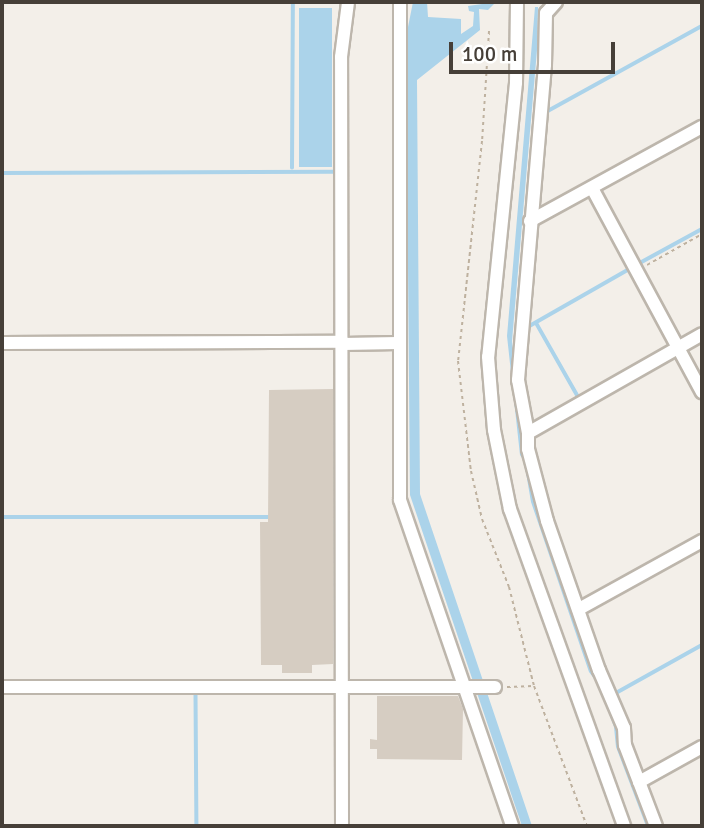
<!DOCTYPE html>
<style>
body{margin:0}
#map{position:relative;width:704px;height:828px;overflow:hidden;background:#f3efe9;font-family:Signika,sans-serif}
div>[style]{position:absolute}
[style*='--x']{left:calc(var(--x)*1px);top:calc(var(--y)*1px);width:calc(var(--w)*1px);rotate:calc(var(--a)*1deg)}
.water>*{inset:0;background:#abd3ea;transform-origin:0 0}
.stream>*{height:3.5px;margin:-1.75px;padding:0 1.75px;transform-origin:1.75px;border-radius:1.75px;background:#abd3ea}
.building>*{inset:0;background:#d6cdc2}
.path>*{height:2px;margin-top:-1px;transform-origin:0;background:repeating-linear-gradient(90deg,#beb19f 0 3.5px,transparent 0 7px)}
.roads{filter:drop-shadow(2px 0 #bdb6ac) drop-shadow(-2px 0 #bdb6ac) drop-shadow(0 2px #bdb6ac) drop-shadow(0 -2px #bdb6ac)}
.minor>*{height:12px;margin:-6px;padding:0 6px;transform-origin:6px;border-radius:6px;background:#fff}
span{translate:-50% -50%;white-space:nowrap;text-align:center;line-height:1.15;-webkit-text-stroke:5px #fff;paint-order:stroke}
.frame{position:absolute;inset:0;border:4px solid #463f38;pointer-events:none}
.scale{position:absolute;left:449px;top:42px;width:166px;height:32px;box-sizing:border-box;border:4px solid #463f38;border-top:0;padding-left:9px;font-size:21px;line-height:24px;white-space:nowrap;color:#463f38;-webkit-text-stroke:5px #fff;paint-order:stroke}
</style>
<div id="map">
<div class="water">
<div style="clip-path:polygon(413px 2px,427px 2px,428px 17px,461px 19px,461px 34px,473px 26px,474px 12px,469px 11px,468px 6px,496px 2px,488px 10px,479px 9px,480px 30px,417px 80px,420px 494px,532px 826px,522px 826px,410px 495px,406px 37px)"></div>
<div style="clip-path:polygon(535px 7px,538px 7px,537px 50px,512px 341px,525px 453px,653px 826px,646px 826px,616px 747px,614px 727px,598px 684px,589px 672px,531px 502px,524px 461px,520px 455px,507px 336px)"></div>
<div style="left:299px;top:8px;width:33px;height:159px"></div>
</div>
<div class="stream">
<div style="--x:546;--y:112;--w:178;--a:-28.9"></div>
<div style="--x:292;--y:168;--w:164;--a:-89.7"></div>
<div style="--x:2;--y:173;--w:331;--a:-0.2"></div>
<div style="--x:638;--y:264;--w:73;--a:-28.7"></div>
<div style="--x:537;--y:324;--w:85;--a:60.4"></div>
<div style="--x:526;--y:328;--w:121;--a:-29.7"></div>
<div style="--x:2;--y:517;--w:270;--a:0"></div>
<div style="--x:616;--y:693;--w:98;--a:-29.2"></div>
<div style="--x:196;--y:694;--w:132;--a:89.6"></div>
</div>
<div class="building">
<div style="clip-path:polygon(333px 389px,333px 664px,312px 665px,312px 673px,282px 673px,282px 665px,261px 665px,260px 522px,268px 522px,269px 390px)"></div>
<div style="clip-path:polygon(377px 696px,458px 696px,463px 709px,462px 760px,377px 759px,377px 749px,370px 749px,370px 739px,377px 740px)"></div>
</div>
<div class="path">
<div style="--x:489;--y:31;--w:110;--a:93.6"></div>
<div style="--x:482;--y:141;--w:221;--a:96.2"></div>
<div style="--x:458;--y:361;--w:111;--a:83.3"></div>
<div style="--x:471;--y:471;--w:49;--a:77.1"></div>
<div style="--x:482;--y:519;--w:73;--a:68.3"></div>
<div style="--x:509;--y:587;--w:102;--a:75.8"></div>
<div style="--x:534;--y:686;--w:150;--a:69.3"></div>
<div style="--x:647;--y:265;--w:63;--a:-29.4"></div>
<div style="--x:507;--y:687;--w:26;--a:-2"></div>
</div>
<div class="roads">
<div class="minor">
<div style="--x:400;--y:2;--w:498;--a:90"></div>
<div style="--x:400;--y:500;--w:345;--a:71"></div>
<div style="--x:517;--y:2;--w:81;--a:90.7"></div>
<div style="--x:516;--y:83;--w:275;--a:95.8"></div>
<div style="--x:488;--y:357;--w:73;--a:85.3"></div>
<div style="--x:494;--y:430;--w:81;--a:78.6"></div>
<div style="--x:510;--y:509;--w:337;--a:70.2"></div>
<div style="--x:556;--y:2;--w:15;--a:132"></div>
<div style="--x:546;--y:13;--w:52;--a:91.1"></div>
<div style="--x:545;--y:65;--w:316;--a:94.9"></div>
<div style="--x:518;--y:380;--w:54;--a:79.3"></div>
<div style="--x:528;--y:433;--w:16;--a:90"></div>
<div style="--x:528;--y:449;--w:74;--a:75.2"></div>
<div style="--x:547;--y:521;--w:158;--a:70.8"></div>
<div style="--x:599;--y:670;--w:63;--a:66.7"></div>
<div style="--x:624;--y:728;--w:17;--a:87"></div>
<div style="--x:625;--y:745;--w:87;--a:69.1"></div>
<div style="--x:592;--y:188;--w:232;--a:61.7"></div>
<div style="--x:530;--y:221;--w:196;--a:-28.7"></div>
<div style="--x:2;--y:343;--w:341;--a:-0.2"></div>
<div style="--x:343;--y:344;--w:55;--a:-1"></div>
<div style="--x:528;--y:433;--w:200;--a:-29.6"></div>
<div style="--x:579;--y:609;--w:141;--a:-28.9"></div>
<div style="--x:2;--y:687;--w:493;--a:0"></div>
<div style="--x:639;--y:782;--w:72;--a:-29.1"></div>
<div style="--x:342;--y:826;--w:769;--a:-90.07"></div>
<div style="--x:341;--y:57;--w:55;--a:-82.7"></div>
</div>
</div>
<div class="frame"></div>
<div class="scale">100 m</div>
</div>
